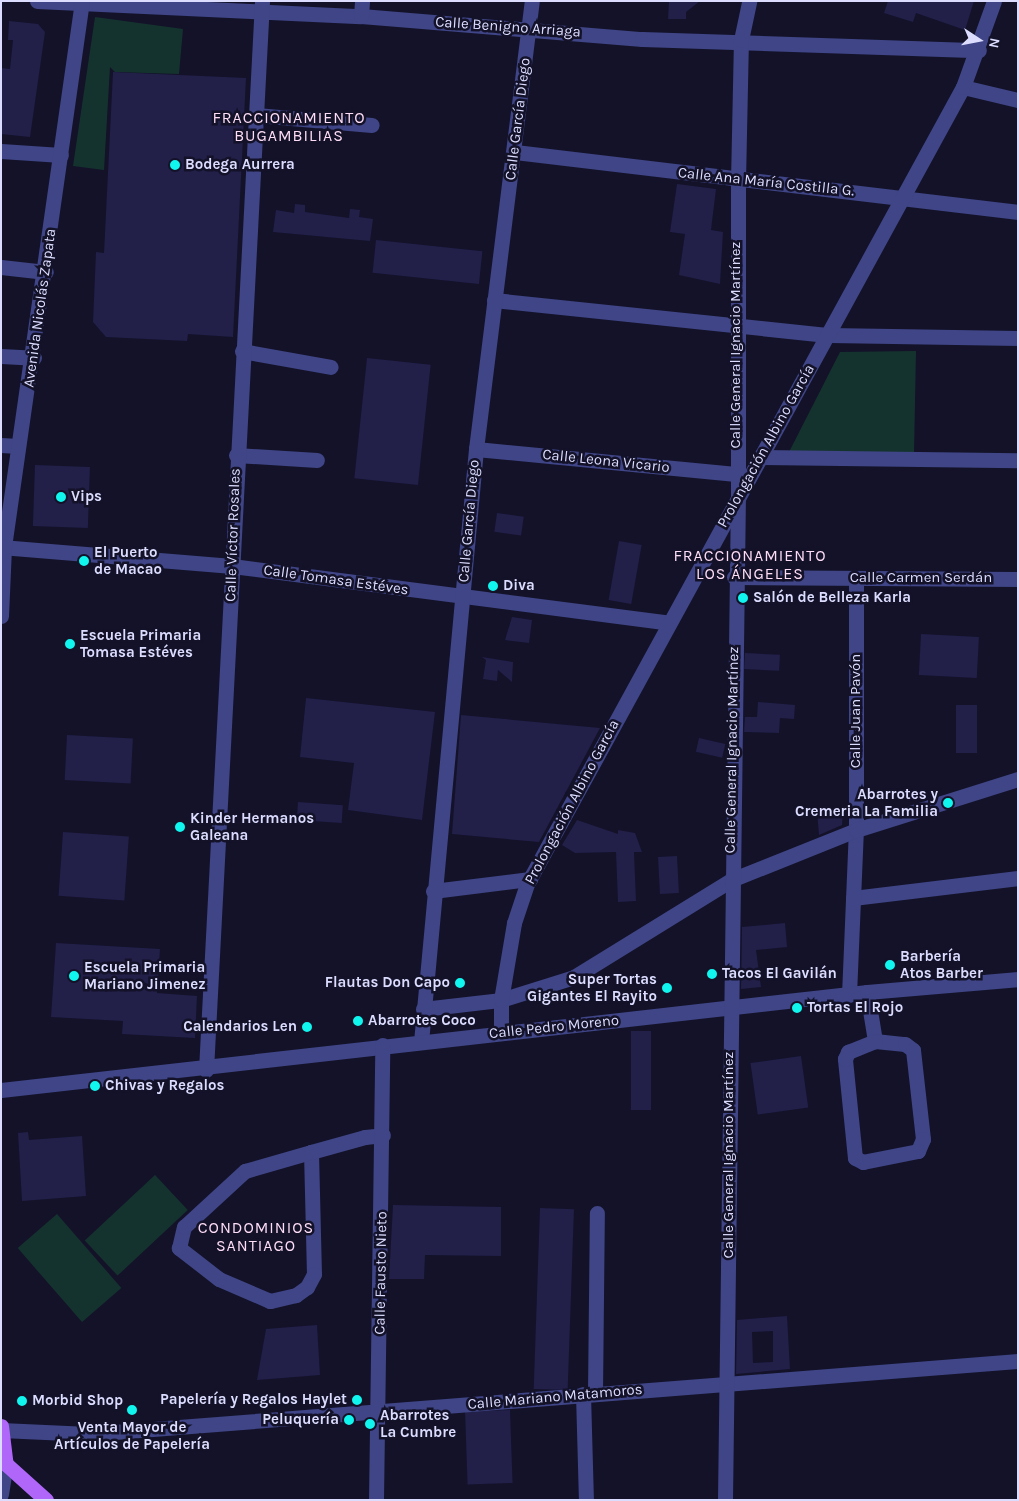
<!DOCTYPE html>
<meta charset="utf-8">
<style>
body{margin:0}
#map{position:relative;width:1019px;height:1501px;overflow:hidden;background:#131229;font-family:Karla,sans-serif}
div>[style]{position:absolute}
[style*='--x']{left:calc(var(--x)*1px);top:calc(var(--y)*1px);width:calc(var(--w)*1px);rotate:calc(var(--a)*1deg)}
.green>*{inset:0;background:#15332e;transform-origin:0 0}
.building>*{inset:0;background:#221f49;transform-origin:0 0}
.minor>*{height:15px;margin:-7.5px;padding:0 7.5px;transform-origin:7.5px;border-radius:7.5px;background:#3f4586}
.major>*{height:15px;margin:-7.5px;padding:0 7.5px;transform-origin:7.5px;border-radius:7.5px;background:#b067f9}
.dots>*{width:14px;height:14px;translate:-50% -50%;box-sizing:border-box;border:2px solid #131229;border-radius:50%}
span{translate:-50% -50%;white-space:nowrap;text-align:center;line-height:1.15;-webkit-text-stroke:5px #131229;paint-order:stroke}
.street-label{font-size:15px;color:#dbdcfe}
.poi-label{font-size:15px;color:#dbdcfe;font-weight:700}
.left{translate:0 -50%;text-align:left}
.right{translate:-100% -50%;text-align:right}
.neighbourhood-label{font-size:16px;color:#feddf6;letter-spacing:1px}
.frame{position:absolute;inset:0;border:2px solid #dbdcfe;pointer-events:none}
.north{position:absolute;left:954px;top:15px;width:50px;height:50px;-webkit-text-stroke:4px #131229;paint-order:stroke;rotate:101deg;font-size:14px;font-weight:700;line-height:20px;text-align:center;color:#dbdcfe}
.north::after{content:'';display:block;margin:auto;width:18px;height:22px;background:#dbdcfe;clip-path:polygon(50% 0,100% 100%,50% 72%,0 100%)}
</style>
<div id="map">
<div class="green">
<div style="clip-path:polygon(95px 17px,183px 29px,179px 74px,115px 72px,110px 67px,104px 170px,73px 166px)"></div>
<div style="clip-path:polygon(916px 351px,914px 454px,789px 452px,840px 352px)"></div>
<div style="left:155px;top:1175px;width:48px;height:96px;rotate:47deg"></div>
<div style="left:57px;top:1214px;width:98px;height:52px;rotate:49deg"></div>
</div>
<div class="building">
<div style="clip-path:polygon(669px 1px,700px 1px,686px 12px,686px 19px,668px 19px)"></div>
<div style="clip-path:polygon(888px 1px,974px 1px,965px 30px,916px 13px,913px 22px,884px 13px)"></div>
<div style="clip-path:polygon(9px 21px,38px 24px,45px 32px,30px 137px,1px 134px,1px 68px,10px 69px,13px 40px,8px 40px)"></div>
<div style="clip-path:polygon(113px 72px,246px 78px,233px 337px,188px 334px,187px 341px,106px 337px,93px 322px,96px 252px,104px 253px)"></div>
<div style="clip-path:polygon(677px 184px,716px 189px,711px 230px,723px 232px,720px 284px,679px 275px,685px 234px,670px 232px)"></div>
<div style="clip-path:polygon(295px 204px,305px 205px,305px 212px,349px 218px,350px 209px,360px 210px,359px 217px,373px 219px,370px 241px,273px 232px,276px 210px,294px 213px)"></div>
<div style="left:376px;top:240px;width:107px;height:33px;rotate:6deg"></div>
<div style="left:367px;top:358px;width:64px;height:121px;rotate:6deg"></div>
<div style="left:35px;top:465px;width:55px;height:61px;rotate:2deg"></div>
<div style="left:497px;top:513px;width:27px;height:19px;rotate:8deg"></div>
<div style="left:619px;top:541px;width:23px;height:60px;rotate:10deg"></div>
<div style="clip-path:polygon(512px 617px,532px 620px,529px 643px,505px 640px)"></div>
<div style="left:921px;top:634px;width:58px;height:41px;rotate:3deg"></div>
<div style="left:745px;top:653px;width:35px;height:16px;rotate:3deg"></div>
<div style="clip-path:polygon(482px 657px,513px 662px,512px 682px,498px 670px,497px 681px,483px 679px,486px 660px)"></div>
<div style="clip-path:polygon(306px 698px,435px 712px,422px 820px,348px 810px,354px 763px,300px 757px)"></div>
<div style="clip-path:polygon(758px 702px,795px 705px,794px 719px,780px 718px,779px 733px,744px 732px,745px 717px,757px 717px)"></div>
<div style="left:956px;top:705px;width:21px;height:48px"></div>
<div style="clip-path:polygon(461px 715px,600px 728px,539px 842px,452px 834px)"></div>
<div style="left:67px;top:735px;width:66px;height:45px;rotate:3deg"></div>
<div style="left:699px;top:738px;width:27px;height:14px;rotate:13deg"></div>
<div style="left:298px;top:802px;width:45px;height:18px;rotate:4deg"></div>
<div style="clip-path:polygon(817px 811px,843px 812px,842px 825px,819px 835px)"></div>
<div style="clip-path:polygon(577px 820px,618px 834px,618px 830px,635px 833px,642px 852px,634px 852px,636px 901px,618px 902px,616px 852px,575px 853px,562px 845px)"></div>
<div style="left:63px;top:832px;width:66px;height:64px;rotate:4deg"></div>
<div style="left:677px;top:856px;width:37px;height:19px;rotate:87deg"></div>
<div style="clip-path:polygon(785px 923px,787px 947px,756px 950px,761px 987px,741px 989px,742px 927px)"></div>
<div style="clip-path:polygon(56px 943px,160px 949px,157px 993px,197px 996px,195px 1038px,122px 1034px,123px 1021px,51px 1017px)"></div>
<div style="left:631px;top:1031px;width:20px;height:79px"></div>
<div style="left:801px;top:1056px;width:52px;height:51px;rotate:82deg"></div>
<div style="clip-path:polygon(28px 1132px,29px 1140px,82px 1136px,86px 1196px,22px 1201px,18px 1133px)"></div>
<div style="clip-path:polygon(393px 1205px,501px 1207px,501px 1256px,425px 1255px,424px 1279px,389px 1279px)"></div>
<div style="left:540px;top:1208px;width:34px;height:181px;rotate:2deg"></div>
<div style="clip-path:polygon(evenodd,787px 1316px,790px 1369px,736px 1374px,737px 1320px,787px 1316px,773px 1331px,773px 1362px,753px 1363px,752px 1332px,773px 1331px)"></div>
<div style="clip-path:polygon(317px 1325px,320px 1375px,257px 1380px,266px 1329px)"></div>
<div style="left:510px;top:1410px;width:73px;height:45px;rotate:88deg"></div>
</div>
<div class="minor">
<div style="--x:37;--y:1;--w:324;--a:2.7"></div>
<div style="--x:361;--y:16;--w:282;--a:4.7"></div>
<div style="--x:642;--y:39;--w:337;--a:1.9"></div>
<div style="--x:361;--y:16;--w:15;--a:-86"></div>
<div style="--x:963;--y:87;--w:57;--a:13.3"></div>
<div style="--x:256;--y:115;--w:116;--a:4.9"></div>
<div style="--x:1;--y:151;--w:60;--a:3.8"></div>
<div style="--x:515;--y:152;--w:507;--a:6.8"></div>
<div style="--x:1;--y:267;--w:45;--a:6.3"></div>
<div style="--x:494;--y:300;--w:337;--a:6"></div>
<div style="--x:829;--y:335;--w:189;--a:0.9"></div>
<div style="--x:242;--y:351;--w:90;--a:10.2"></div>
<div style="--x:1;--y:356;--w:33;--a:3"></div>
<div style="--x:1;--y:445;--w:17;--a:3"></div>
<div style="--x:476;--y:449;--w:261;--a:5.5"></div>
<div style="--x:236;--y:455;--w:81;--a:3.5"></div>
<div style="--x:759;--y:457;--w:259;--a:0.7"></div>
<div style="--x:1;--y:547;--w:232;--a:4.7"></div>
<div style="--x:232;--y:566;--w:441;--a:7.4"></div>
<div style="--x:734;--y:577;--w:284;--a:0.4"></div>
<div style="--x:1;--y:616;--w:69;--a:-87.5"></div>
<div style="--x:4;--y:547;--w:552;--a:-81.87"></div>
<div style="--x:433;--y:891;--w:98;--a:-7.1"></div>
<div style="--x:853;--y:898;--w:166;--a:-6.9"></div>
<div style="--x:867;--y:992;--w:50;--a:80.7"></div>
<div style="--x:849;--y:995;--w:165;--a:-87.6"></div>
<div style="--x:856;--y:830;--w:252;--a:-90"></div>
<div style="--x:423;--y:1009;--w:79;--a:-6.6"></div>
<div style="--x:501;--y:1000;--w:77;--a:-17.5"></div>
<div style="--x:574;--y:977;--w:185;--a:-31.7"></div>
<div style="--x:731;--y:880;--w:135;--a:-21.8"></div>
<div style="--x:856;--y:830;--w:170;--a:-17.5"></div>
<div style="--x:501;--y:1033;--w:33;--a:-90"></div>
<div style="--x:501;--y:1000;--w:78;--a:-80.4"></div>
<div style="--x:514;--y:923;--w:41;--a:-71.6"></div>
<div style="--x:527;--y:884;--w:908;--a:-61.32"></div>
<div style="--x:963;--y:87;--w:91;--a:-70.2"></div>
<div style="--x:875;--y:1041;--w:30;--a:6"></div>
<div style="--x:905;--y:1044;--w:10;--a:37"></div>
<div style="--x:913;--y:1050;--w:90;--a:83.6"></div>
<div style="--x:923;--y:1139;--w:13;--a:113"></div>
<div style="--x:918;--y:1151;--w:56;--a:168.7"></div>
<div style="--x:863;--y:1162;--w:9;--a:-153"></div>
<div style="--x:855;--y:1158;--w:100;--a:-95.8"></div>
<div style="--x:845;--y:1059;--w:8;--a:-67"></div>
<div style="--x:848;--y:1052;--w:29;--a:-22"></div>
<div style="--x:421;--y:1042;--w:596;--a:-84.7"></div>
<div style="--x:476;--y:449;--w:451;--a:-82.9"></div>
<div style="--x:206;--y:1070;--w:1070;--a:-87"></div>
<div style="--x:1;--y:1090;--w:872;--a:-6.46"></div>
<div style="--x:867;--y:992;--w:152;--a:-4.9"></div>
<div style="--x:311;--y:1152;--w:122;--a:88.6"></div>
<div style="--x:314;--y:1274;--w:15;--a:118"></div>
<div style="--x:307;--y:1287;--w:14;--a:144"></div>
<div style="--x:296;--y:1295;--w:27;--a:167"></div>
<div style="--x:270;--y:1301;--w:56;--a:-156.7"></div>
<div style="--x:219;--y:1279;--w:51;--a:-142.2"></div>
<div style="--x:179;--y:1248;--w:22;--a:-77"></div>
<div style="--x:184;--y:1227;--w:83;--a:-42.6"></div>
<div style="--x:245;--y:1171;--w:69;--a:-16.1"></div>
<div style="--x:311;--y:1152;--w:56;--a:-15.5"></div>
<div style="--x:365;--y:1137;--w:18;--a:-6"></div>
<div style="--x:595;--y:1393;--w:180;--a:-89.4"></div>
<div style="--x:583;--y:1394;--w:106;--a:88.4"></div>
<div style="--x:1;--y:1430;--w:88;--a:2.6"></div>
<div style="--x:89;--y:1434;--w:932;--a:-4.49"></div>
<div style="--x:1;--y:1494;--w:30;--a:-81"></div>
<div style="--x:376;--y:1500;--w:455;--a:-89.2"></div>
<div style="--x:725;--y:1500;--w:1003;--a:-89.26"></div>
<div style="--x:738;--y:497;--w:316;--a:-90"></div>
<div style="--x:738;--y:181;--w:141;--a:-88.8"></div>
<div style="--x:741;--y:40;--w:40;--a:-78"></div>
</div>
<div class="major">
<div style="--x:1;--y:1426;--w:38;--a:83"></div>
<div style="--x:6;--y:1464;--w:54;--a:42"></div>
</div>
<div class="dots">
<div style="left:175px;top:165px;background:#10f5ee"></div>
<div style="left:61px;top:497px;background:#10f5ee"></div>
<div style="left:84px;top:561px;background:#10f5ee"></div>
<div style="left:493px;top:586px;background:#10f5ee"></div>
<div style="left:743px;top:598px;background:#10f5ee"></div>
<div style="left:70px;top:644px;background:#10f5ee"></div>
<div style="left:948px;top:803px;background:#10f5ee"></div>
<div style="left:180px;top:827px;background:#10f5ee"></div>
<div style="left:890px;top:965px;background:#10f5ee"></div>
<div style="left:712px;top:974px;background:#10f5ee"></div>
<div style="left:74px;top:976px;background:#10f5ee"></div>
<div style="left:460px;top:983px;background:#10f5ee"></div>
<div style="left:667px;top:988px;background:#10f5ee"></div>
<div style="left:797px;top:1008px;background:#10f5ee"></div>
<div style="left:358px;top:1021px;background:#10f5ee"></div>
<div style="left:307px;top:1027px;background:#10f5ee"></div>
<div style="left:95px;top:1086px;background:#10f5ee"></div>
<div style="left:357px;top:1400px;background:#10f5ee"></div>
<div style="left:22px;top:1401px;background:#10f5ee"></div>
<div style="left:132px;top:1410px;background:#10f5ee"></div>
<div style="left:349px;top:1420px;background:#10f5ee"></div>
<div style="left:370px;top:1424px;background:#10f5ee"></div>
</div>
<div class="street-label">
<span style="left:508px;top:27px;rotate:4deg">Calle Benigno Arriaga</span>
<span style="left:518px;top:119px;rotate:-83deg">Calle García Diego</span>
<span style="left:766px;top:182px;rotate:6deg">Calle Ana María Costilla G.</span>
<span style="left:40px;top:308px;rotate:-82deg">Avenida Nicolás Zapata</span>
<span style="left:736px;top:345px;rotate:-90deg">Calle General Ignacio Martínez</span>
<span style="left:766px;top:446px;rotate:-61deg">Prolongación Albino García</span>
<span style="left:606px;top:461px;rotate:6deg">Calle Leona Vicario</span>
<span style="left:469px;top:521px;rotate:-85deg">Calle García Diego</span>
<span style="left:233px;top:535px;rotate:-88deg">Calle Víctor Rosales</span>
<span style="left:921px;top:578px">Calle Carmen Serdán</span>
<span style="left:336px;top:580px;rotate:8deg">Calle Tomasa Estéves</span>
<span style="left:856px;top:711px;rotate:-90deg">Calle Juan Pavón</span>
<span style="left:732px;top:750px;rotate:-89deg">Calle General Ignacio Martínez</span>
<span style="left:572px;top:802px;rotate:-62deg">Prolongación Albino García</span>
<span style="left:554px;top:1027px;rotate:-6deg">Calle Pedro Moreno</span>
<span style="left:729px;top:1155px;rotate:-90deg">Calle General Ignacio Martínez</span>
<span style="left:381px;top:1273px;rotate:-89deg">Calle Fausto Nieto</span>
<span style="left:555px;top:1397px;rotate:-5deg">Calle Mariano Matamoros</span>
</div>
<div class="poi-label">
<span class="left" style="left:185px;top:165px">Bodega Aurrera</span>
<span class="left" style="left:71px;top:497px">Vips</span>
<span class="left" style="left:94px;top:561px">El Puerto<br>de Macao</span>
<span class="left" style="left:503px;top:586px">Diva</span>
<span class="left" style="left:753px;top:598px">Salón de Belleza Karla</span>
<span class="left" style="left:80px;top:644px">Escuela Primaria<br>Tomasa Estéves</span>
<span class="right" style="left:938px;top:803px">Abarrotes y<br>Cremeria La Familia</span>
<span class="left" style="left:190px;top:827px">Kinder Hermanos<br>Galeana</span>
<span class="left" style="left:900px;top:965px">Barbería<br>Atos Barber</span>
<span class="left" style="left:84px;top:976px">Escuela Primaria<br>Mariano Jimenez</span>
<span class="left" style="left:722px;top:974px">Tacos El Gavilán</span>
<span class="right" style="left:657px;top:988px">Super Tortas<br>Gigantes El Rayito</span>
<span class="right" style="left:450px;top:983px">Flautas Don Capo</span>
<span class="left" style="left:807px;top:1008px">Tortas El Rojo</span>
<span class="left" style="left:368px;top:1021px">Abarrotes Coco</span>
<span class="right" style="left:297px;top:1027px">Calendarios Len</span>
<span class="left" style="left:105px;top:1086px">Chivas y Regalos</span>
<span class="right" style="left:347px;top:1400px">Papelería y Regalos Haylet</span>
<span class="left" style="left:32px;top:1401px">Morbid Shop</span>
<span class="left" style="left:380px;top:1424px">Abarrotes<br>La Cumbre</span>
<span class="right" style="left:339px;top:1420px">Peluquería</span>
<span style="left:132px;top:1436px">Venta Mayor de<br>Artículos de Papelería</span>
</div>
<div class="neighbourhood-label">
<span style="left:289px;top:127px">FRACCIONAMIENTO<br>BUGAMBILIAS</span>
<span style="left:750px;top:565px">FRACCIONAMIENTO<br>LOS ÁNGELES</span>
<span style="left:256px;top:1237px">CONDOMINIOS<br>SANTIAGO</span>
</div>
<div class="frame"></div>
<div class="north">N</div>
</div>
